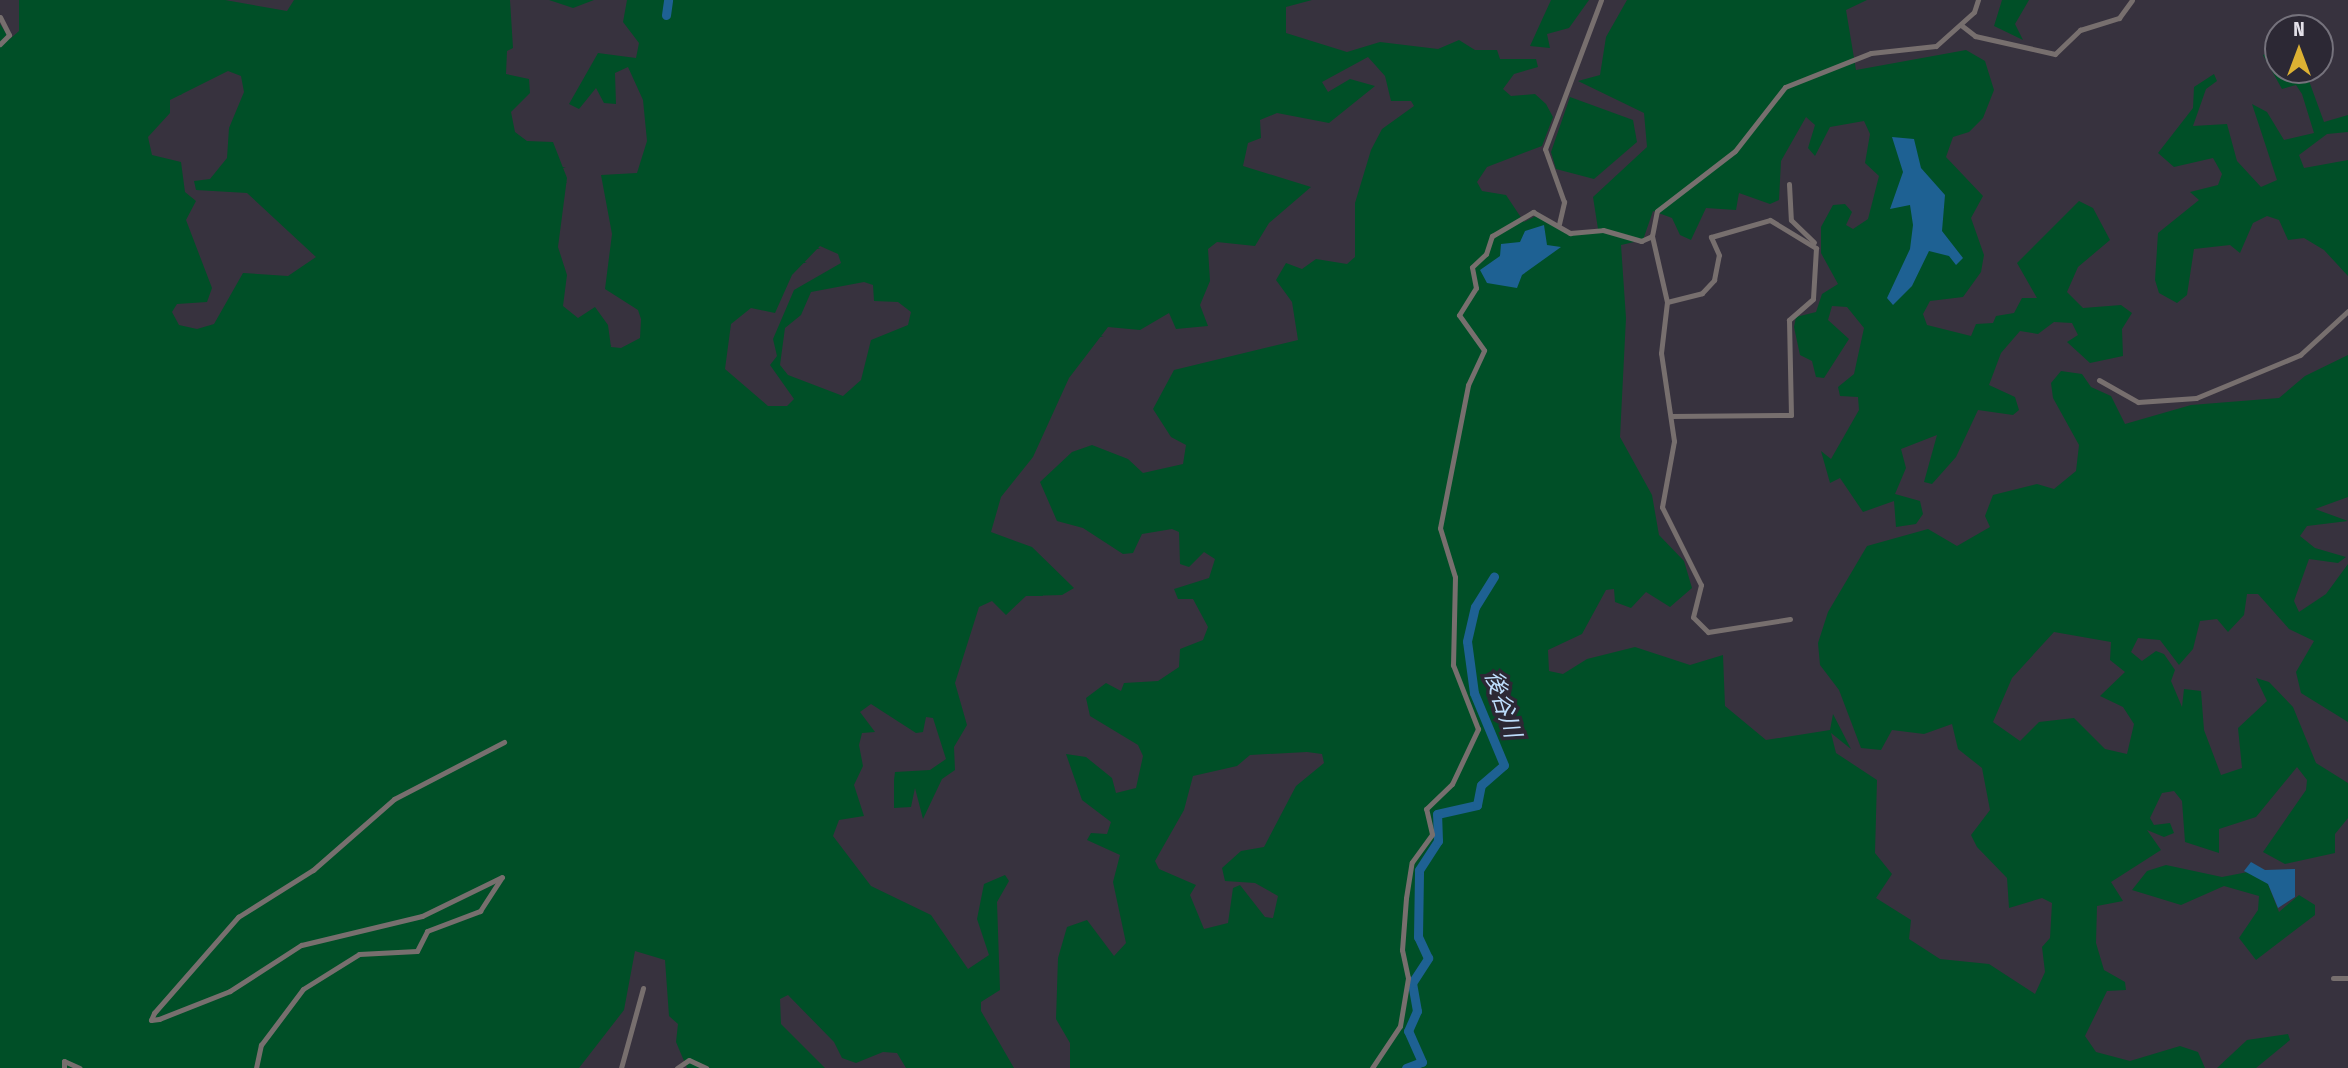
<!DOCTYPE html>
<meta charset="utf-8">
<style>
body{margin:0}
#map{position:relative;width:2348px;height:1068px;overflow:hidden;background:#37323e;font-family:"Fira Sans Condensed","Noto Sans JP",sans-serif}
div>[style]{position:absolute}
[style*='--x']{left:calc(var(--x)*1px);top:calc(var(--y)*1px);width:calc(var(--w)*1px);rotate:calc(var(--a)*1deg)}
.green>*{inset:0;background:#004f27}
.water>*{inset:0;background:#1e6193}
.river>*{height:9px;margin:-4.5px;padding:0 4.5px;transform-origin:4.5px;border-radius:4.5px;background:#1e6193}
.minor>*{height:5px;margin:-2.5px;padding:0 2.5px;transform-origin:2.5px;border-radius:2.5px;background:#776f6e}
span{translate:-50% -50%;white-space:nowrap;text-align:center;line-height:1.15;-webkit-text-stroke:7px #2c2834;paint-order:stroke}
.water-label{font-size:23px;color:#bedefc;font-style:italic}
.north{position:absolute;left:2264px;top:14px;width:70px;height:70px;box-sizing:border-box;background:#2c2834;border:2px solid #75727c;border-radius:50%;rotate:0deg;font-size:19px;font-weight:700;line-height:28px;text-align:center;color:#e3e0e8}
.north::after{content:'';display:block;margin:auto;width:24px;height:32px;background:#ddb133;clip-path:polygon(50% 0,100% 100%,50% 72%,0 100%)}
</style>
<div id="map">
<div class="green">
<div style="clip-path:polygon(evenodd,19px 0,225px 0,287px 11px,294px 0,510px 0,513px 48px,507px 51px,506px 74px,529px 79px,530px 93px,511px 112px,515px 132px,527px 141px,553px 142px,567px 178px,558px 247px,567px 275px,563px 306px,578px 318px,595px 307px,608px 325px,611px 347px,621px 348px,640px 338px,641px 319px,638px 310px,605px 289px,612px 234px,601px 175px,637px 173px,647px 141px,643px 100px,628px 67px,615px 73px,616px 104px,604px 103px,596px 88px,579px 109px,569px 104px,598px 53px,636px 58px,639px 43px,623px 22px,627px 0,1312px 0,1286px 7px,1286px 33px,1347px 52px,1380px 42px,1438px 49px,1459px 40px,1475px 50px,1497px 50px,1500px 59px,1536px 59px,1538px 67px,1514px 74px,1503px 89px,1511px 96px,1535px 94px,1546px 104px,1553px 117px,1542px 146px,1487px 167px,1477px 182px,1482px 191px,1506px 195px,1524px 222px,1536px 216px,1568px 234px,1598px 229px,1593px 197px,1647px 147px,1644px 113px,1578px 81px,1600px 75px,1606px 37px,1627px 0,1867px 0,1846px 10px,1856px 70px,1966px 50px,1985px 61px,1994px 90px,1983px 118px,1969px 132px,1953px 137px,1946px 157px,1983px 196px,1971px 218px,1984px 255px,1981px 272px,1963px 297px,1930px 301px,1923px 314px,1927px 325px,1971px 336px,1976px 324px,1993px 323px,1996px 316px,2014px 313px,2022px 298px,2037px 298px,2017px 263px,2079px 201px,2093px 208px,2110px 240px,2078px 267px,2067px 292px,2083px 308px,2121px 305px,2132px 313px,2122px 329px,2123px 356px,2090px 363px,2067px 342px,2078px 335px,2072px 323px,2054px 322px,2038px 334px,2020px 331px,2001px 353px,1989px 385px,2015px 397px,2019px 410px,2013px 415px,1978px 410px,1956px 457px,1932px 484px,1924px 482px,1937px 435px,1901px 449px,1906px 468px,1895px 494px,1920px 501px,1923px 514px,1916px 524px,1896px 527px,1894px 501px,1863px 512px,1840px 478px,1830px 483px,1821px 451px,1831px 459px,1859px 410px,1858px 397px,1840px 396px,1838px 387px,1854px 374px,1864px 328px,1847px 307px,1832px 306px,1828px 320px,1849px 339px,1824px 378px,1816px 377px,1812px 361px,1800px 355px,1794px 327px,1796px 317px,1816px 312px,1822px 294px,1838px 284px,1821px 253px,1821px 227px,1833px 205px,1845px 204px,1852px 212px,1846px 225px,1853px 229px,1868px 219px,1879px 176px,1865px 163px,1870px 134px,1864px 121px,1830px 127px,1815px 156px,1808px 148px,1815px 125px,1806px 117px,1781px 161px,1779px 200px,1770px 204px,1739px 193px,1736px 210px,1706px 208px,1691px 240px,1680px 235px,1672px 218px,1653px 211px,1643px 240px,1621px 245px,1626px 318px,1620px 437px,1652px 495px,1659px 535px,1684px 561px,1692px 588px,1670px 607px,1646px 592px,1631px 608px,1615px 602px,1614px 589px,1606px 590px,1582px 634px,1548px 650px,1549px 671px,1563px 674px,1587px 659px,1635px 647px,1690px 665px,1723px 655px,1725px 706px,1766px 740px,1830px 730px,1833px 714px,1851px 749px,1831px 733px,1836px 753px,1877px 780px,1875px 853px,1892px 874px,1876px 898px,1911px 920px,1909px 939px,1940px 959px,1989px 964px,2035px 994px,2045px 972px,2042px 947px,2050px 938px,2052px 903px,2042px 898px,2009px 908px,2007px 878px,1977px 847px,1971px 835px,1990px 810px,1982px 768px,1958px 749px,1952px 724px,1924px 734px,1892px 730px,1881px 750px,1861px 748px,1839px 690px,1820px 665px,1818px 643px,1828px 612px,1867px 546px,1928px 529px,1957px 546px,1990px 527px,1985px 516px,1993px 495px,2037px 484px,2054px 489px,2076px 471px,2079px 445px,2053px 398px,2051px 383px,2061px 371px,2082px 374px,2091px 387px,2111px 396px,2125px 424px,2191px 405px,2279px 398px,2305px 376px,2348px 355px,2348px 497px,2315px 509px,2348px 521px,2307px 526px,2300px 536px,2315px 548px,2346px 557px,2338px 563px,2309px 559px,2294px 601px,2299px 612px,2326px 594px,2348px 564px,2348px 722px,2301px 693px,2296px 672px,2314px 641px,2289px 629px,2258px 594px,2247px 594px,2244px 615px,2228px 632px,2217px 619px,2200px 621px,2193px 649px,2179px 665px,2160px 640px,2138px 638px,2131px 652px,2142px 661px,2156px 651px,2164px 654px,2175px 670px,2171px 681px,2182px 707px,2184px 689px,2201px 691px,2204px 730px,2221px 775px,2242px 768px,2238px 728px,2267px 701px,2256px 678px,2269px 682px,2293px 707px,2316px 763px,2348px 783px,2348px 818px,2335px 834px,2335px 853px,2285px 864px,2263px 852px,2306px 790px,2307px 780px,2297px 767px,2256px 817px,2219px 829px,2219px 853px,2185px 842px,2182px 801px,2174px 791px,2162px 793px,2150px 818px,2154px 825px,2170px 823px,2174px 833px,2164px 837px,2147px 830px,2161px 850px,2111px 882px,2123px 901px,2097px 906px,2096px 943px,2104px 970px,2125px 982px,2126px 990px,2107px 991px,2085px 1036px,2096px 1052px,2130px 1061px,2180px 1046px,2198px 1052px,2205px 1068px,1070px 1068px,1070px 1043px,1056px 1019px,1058px 958px,1067px 927px,1087px 920px,1114px 956px,1126px 943px,1113px 882px,1120px 855px,1087px 840px,1091px 833px,1107px 834px,1111px 822px,1082px 800px,1066px 754px,1086px 757px,1112px 778px,1116px 793px,1136px 788px,1143px 756px,1138px 745px,1090px 716px,1086px 698px,1106px 683px,1121px 691px,1124px 683px,1158px 681px,1179px 667px,1180px 649px,1203px 640px,1208px 627px,1193px 599px,1178px 599px,1174px 589px,1209px 578px,1215px 559px,1204px 552px,1189px 567px,1180px 564px,1179px 532px,1172px 529px,1142px 534px,1133px 553px,1123px 554px,1083px 528px,1057px 521px,1040px 482px,1072px 452px,1092px 445px,1128px 459px,1143px 473px,1183px 464px,1186px 445px,1171px 437px,1153px 409px,1174px 370px,1298px 340px,1292px 302px,1276px 280px,1286px 263px,1302px 269px,1316px 259px,1347px 264px,1355px 257px,1355px 203px,1371px 150px,1382px 129px,1414px 106px,1411px 101px,1391px 101px,1385px 76px,1368px 57px,1322px 82px,1328px 92px,1350px 79px,1375px 86px,1329px 123px,1277px 113px,1260px 120px,1261px 138px,1248px 143px,1243px 166px,1311px 187px,1269px 223px,1255px 246px,1217px 242px,1208px 249px,1210px 281px,1200px 305px,1208px 326px,1176px 329px,1169px 313px,1140px 330px,1108px 327px,1069px 378px,1033px 457px,1001px 497px,991px 532px,1032px 547px,1074px 588px,1062px 595px,1026px 596px,1006px 615px,992px 601px,979px 607px,955px 683px,967px 725px,954px 747px,955px 770px,942px 779px,923px 819px,915px 788px,911px 807px,894px 808px,894px 780px,895px 772px,930px 770px,946px 759px,933px 718px,926px 717px,923px 732px,916px 733px,871px 704px,860px 712px,875px 732px,862px 733px,859px 745px,863px 766px,854px 785px,864px 816px,839px 820px,833px 836px,871px 886px,931px 915px,968px 969px,989px 955px,977px 919px,984px 884px,1005px 875px,1009px 881px,997px 902px,1000px 990px,981px 1002px,981px 1011px,1014px 1068px,906px 1068px,897px 1053px,883px 1052px,856px 1063px,842px 1058px,834px 1042px,788px 995px,780px 999px,781px 1024px,825px 1068px,687px 1068px,676px 1042px,678px 1024px,669px 1016px,665px 960px,635px 951px,624px 1010px,579px 1068px,0 1068px,0 24px,10px 39px,19px 31px,19px 0,228px 71px,241px 76px,244px 92px,229px 128px,227px 158px,210px 179px,194px 181px,196px 190px,247px 193px,316px 257px,288px 276px,243px 273px,214px 324px,197px 329px,179px 325px,172px 312px,177px 304px,207px 302px,212px 288px,186px 220px,196px 201px,185px 192px,181px 162px,152px 155px,148px 137px,170px 113px,170px 100px,228px 71px,19px 0,820px 246px,838px 254px,841px 263px,794px 290px,773px 339px,777px 356px,770px 365px,794px 399px,787px 406px,768px 406px,725px 369px,731px 324px,751px 308px,775px 313px,792px 275px,820px 246px,19px 0,864px 282px,873px 285px,874px 301px,898px 302px,911px 312px,908px 325px,871px 340px,861px 380px,843px 396px,788px 375px,780px 365px,785px 328px,801px 315px,811px 292px,864px 282px,19px 0,2054px 632px,2111px 642px,2110px 660px,2125px 672px,2100px 696px,2123px 707px,2134px 724px,2127px 754px,2105px 749px,2074px 718px,2039px 722px,2020px 741px,1993px 722px,2012px 678px,2054px 632px,19px 0,1307px 752px,1322px 754px,1324px 763px,1296px 786px,1264px 847px,1241px 851px,1222px 868px,1225px 881px,1255px 883px,1278px 896px,1273px 918px,1265px 917px,1240px 885px,1233px 888px,1228px 923px,1204px 929px,1190px 895px,1196px 885px,1159px 869px,1155px 861px,1184px 810px,1193px 776px,1237px 766px,1250px 755px,1307px 752px)"></div>
<div style="clip-path:polygon(549px 0,594px 0,573px 8px)"></div>
<div style="clip-path:polygon(1551px 0,1589px 0,1569px 28px,1547px 34px,1550px 48px,1530px 46px)"></div>
<div style="clip-path:polygon(2002px 0,2029px 0,2015px 24px,2023px 40px,1994px 26px)"></div>
<div style="clip-path:polygon(2278px 50px,2278px 70px,2305px 70px,2324px 122px,2348px 115px,2348px 132px,2327px 134px,2299px 155px,2304px 168px,2348px 160px,2348px 276px,2324px 250px,2304px 238px,2288px 240px,2279px 220px,2267px 216px,2253px 223px,2240px 253px,2230px 245px,2194px 249px,2187px 295px,2177px 303px,2159px 293px,2155px 280px,2158px 233px,2199px 200px,2190px 192px,2218px 185px,2222px 174px,2213px 158px,2174px 167px,2158px 153px,2193px 108px,2194px 87px,2214px 74px,2217px 81px,2206px 89px,2193px 126px,2227px 124px,2237px 161px,2261px 187px,2277px 180px,2252px 104px,2267px 112px,2284px 140px,2314px 133px,2302px 94px,2296px 85px,2282px 89px,2263px 55px)"></div>
<div style="clip-path:polygon(1570px 97px,1633px 120px,1637px 142px,1594px 179px,1556px 169px,1551px 152px)"></div>
<div style="clip-path:polygon(2166px 865px,2222px 877px,2253px 871px,2268px 884px,2279px 912px,2299px 895px,2315px 905px,2315px 915px,2256px 960px,2239px 938px,2258px 910px,2259px 896px,2224px 886px,2181px 905px,2132px 890px,2147px 871px)"></div>
<div style="clip-path:polygon(2288px 1034px,2290px 1040px,2256px 1068px,2217px 1068px,2247px 1040px)"></div>
</div>
<div class="water">
<div style="clip-path:polygon(1892px 137px,1914px 139px,1921px 168px,1945px 195px,1942px 231px,1963px 258px,1956px 265px,1949px 256px,1929px 251px,1912px 286px,1893px 305px,1887px 298px,1910px 249px,1913px 225px,1910px 205px,1890px 209px,1903px 172px)"></div>
<div style="clip-path:polygon(1544px 225px,1547px 245px,1561px 247px,1522px 275px,1517px 288px,1487px 283px,1480px 270px,1500px 256px,1501px 244px,1520px 242px,1525px 231px)"></div>
<div style="clip-path:polygon(2251px 862px,2265px 870px,2295px 869px,2295px 897px,2278px 908px,2268px 884px,2244px 871px)"></div>
</div>
<div class="river">
<div style="--x:666;--y:15;--w:15;--a:-82"></div>
<div style="--x:1406;--y:1068;--w:17;--a:-21"></div>
<div style="--x:1422;--y:1062;--w:34;--a:-114"></div>
<div style="--x:1408;--y:1031;--w:22;--a:-66"></div>
<div style="--x:1417;--y:1011;--w:28;--a:-100"></div>
<div style="--x:1412;--y:983;--w:30;--a:-57"></div>
<div style="--x:1428;--y:958;--w:23;--a:-115"></div>
<div style="--x:1418;--y:937;--w:67;--a:-89.1"></div>
<div style="--x:1419;--y:870;--w:35;--a:-57"></div>
<div style="--x:1438;--y:841;--w:27;--a:-92"></div>
<div style="--x:1437;--y:814;--w:41;--a:-12.7"></div>
<div style="--x:1477;--y:805;--w:20;--a:-79"></div>
<div style="--x:1481;--y:785;--w:30;--a:-41"></div>
<div style="--x:1504;--y:765;--w:78;--a:-112.6"></div>
<div style="--x:1474;--y:693;--w:52;--a:-97.7"></div>
<div style="--x:1467;--y:641;--w:35;--a:-77"></div>
<div style="--x:1475;--y:607;--w:36;--a:-58"></div>
</div>
<div class="minor">
<div style="--x:0;--y:17;--w:20;--a:63"></div>
<div style="--x:9;--y:35;--w:13;--a:135"></div>
<div style="--x:1961;--y:25;--w:18;--a:38"></div>
<div style="--x:1975;--y:36;--w:82;--a:12.7"></div>
<div style="--x:2055;--y:54;--w:35;--a:-44"></div>
<div style="--x:2080;--y:30;--w:41;--a:-17.1"></div>
<div style="--x:2119;--y:18;--w:22;--a:-54"></div>
<div style="--x:1789;--y:184;--w:36;--a:87"></div>
<div style="--x:1791;--y:220;--w:32;--a:44"></div>
<div style="--x:1559;--y:224;--w:23;--a:-77"></div>
<div style="--x:1564;--y:202;--w:56;--a:-109.7"></div>
<div style="--x:1545;--y:149;--w:159;--a:-69.4"></div>
<div style="--x:1667;--y:302;--w:36;--a:-14"></div>
<div style="--x:1702;--y:293;--w:18;--a:-47"></div>
<div style="--x:1714;--y:280;--w:25;--a:-79"></div>
<div style="--x:1719;--y:255;--w:20;--a:-114"></div>
<div style="--x:1711;--y:237;--w:61;--a:-16.1"></div>
<div style="--x:1770;--y:220;--w:54;--a:31.3"></div>
<div style="--x:1816;--y:248;--w:51;--a:93.4"></div>
<div style="--x:1813;--y:299;--w:32;--a:139"></div>
<div style="--x:1789;--y:320;--w:95;--a:88.8"></div>
<div style="--x:1791;--y:415;--w:120;--a:179.5"></div>
<div style="--x:2099;--y:380;--w:45;--a:29.4"></div>
<div style="--x:2138;--y:402;--w:58;--a:-3.9"></div>
<div style="--x:2196;--y:398;--w:113;--a:-22.5"></div>
<div style="--x:2300;--y:355;--w:65;--a:-42.5"></div>
<div style="--x:1790;--y:619;--w:83;--a:171"></div>
<div style="--x:1708;--y:632;--w:21;--a:-135"></div>
<div style="--x:1693;--y:617;--w:33;--a:-76"></div>
<div style="--x:1701;--y:585;--w:87;--a:-116.6"></div>
<div style="--x:1662;--y:507;--w:67;--a:-79.7"></div>
<div style="--x:1674;--y:441;--w:89;--a:-98.4"></div>
<div style="--x:1661;--y:353;--w:51;--a:-83.3"></div>
<div style="--x:1667;--y:302;--w:68;--a:-102.8"></div>
<div style="--x:1652;--y:236;--w:25;--a:-79"></div>
<div style="--x:1657;--y:211;--w:98;--a:-37.6"></div>
<div style="--x:1735;--y:151;--w:81;--a:-52"></div>
<div style="--x:1785;--y:87;--w:92;--a:-21.6"></div>
<div style="--x:1871;--y:53;--w:65;--a:-6.1"></div>
<div style="--x:1936;--y:46;--w:51;--a:-41.8"></div>
<div style="--x:1974;--y:12;--w:13;--a:-72"></div>
<div style="--x:2333;--y:978;--w:15;--a:0"></div>
<div style="--x:64;--y:1068;--w:7;--a:-90"></div>
<div style="--x:64;--y:1061;--w:17;--a:24"></div>
<div style="--x:256;--y:1068;--w:24;--a:-78"></div>
<div style="--x:261;--y:1045;--w:70;--a:-53.1"></div>
<div style="--x:303;--y:989;--w:66;--a:-32"></div>
<div style="--x:359;--y:954;--w:58;--a:-3"></div>
<div style="--x:417;--y:951;--w:22;--a:-63"></div>
<div style="--x:427;--y:931;--w:57;--a:-20.7"></div>
<div style="--x:480;--y:911;--w:40;--a:-57.1"></div>
<div style="--x:502;--y:877;--w:89;--a:154"></div>
<div style="--x:422;--y:916;--w:124;--a:166.5"></div>
<div style="--x:301;--y:945;--w:85;--a:147.1"></div>
<div style="--x:230;--y:991;--w:76;--a:158.5"></div>
<div style="--x:159;--y:1019;--w:8;--a:173"></div>
<div style="--x:151;--y:1020;--w:8;--a:-67"></div>
<div style="--x:154;--y:1013;--w:128;--a:-48.8"></div>
<div style="--x:238;--y:917;--w:89;--a:-32.1"></div>
<div style="--x:313;--y:870;--w:108;--a:-41.2"></div>
<div style="--x:394;--y:799;--w:124;--a:-27.4"></div>
<div style="--x:621;--y:1068;--w:83;--a:-74.6"></div>
<div style="--x:677;--y:1068;--w:14;--a:-34"></div>
<div style="--x:689;--y:1060;--w:19;--a:25"></div>
<div style="--x:1372;--y:1068;--w:50;--a:-56.3"></div>
<div style="--x:1400;--y:1026;--w:49;--a:-80.5"></div>
<div style="--x:1408;--y:978;--w:29;--a:-102"></div>
<div style="--x:1402;--y:950;--w:52;--a:-85.6"></div>
<div style="--x:1406;--y:898;--w:36;--a:-81"></div>
<div style="--x:1412;--y:862;--w:34;--a:-54"></div>
<div style="--x:1432;--y:834;--w:26;--a:-103"></div>
<div style="--x:1426;--y:809;--w:36;--a:-44"></div>
<div style="--x:1452;--y:784;--w:61;--a:-64.7"></div>
<div style="--x:1478;--y:729;--w:69;--a:-111.3"></div>
<div style="--x:1453;--y:665;--w:88;--a:-88.7"></div>
<div style="--x:1455;--y:577;--w:51;--a:-107"></div>
<div style="--x:1440;--y:528;--w:146;--a:-78.9"></div>
<div style="--x:1468;--y:385;--w:38;--a:-65"></div>
<div style="--x:1484;--y:350;--w:43;--a:-125.5"></div>
<div style="--x:1459;--y:315;--w:32;--a:-58"></div>
<div style="--x:1476;--y:288;--w:21;--a:-101"></div>
<div style="--x:1472;--y:267;--w:19;--a:-43"></div>
<div style="--x:1486;--y:254;--w:19;--a:-72"></div>
<div style="--x:1492;--y:236;--w:48;--a:-30.3"></div>
<div style="--x:1533;--y:212;--w:43;--a:29.6"></div>
<div style="--x:1570;--y:233;--w:33;--a:-5"></div>
<div style="--x:1603;--y:230;--w:40;--a:16"></div>
<div style="--x:1641;--y:241;--w:12;--a:-24"></div>
</div>
<div class="water-label">
<span style="left:1503px;top:704px;rotate:72deg">後谷川</span>
</div>
<div class="north">N</div>
</div>
